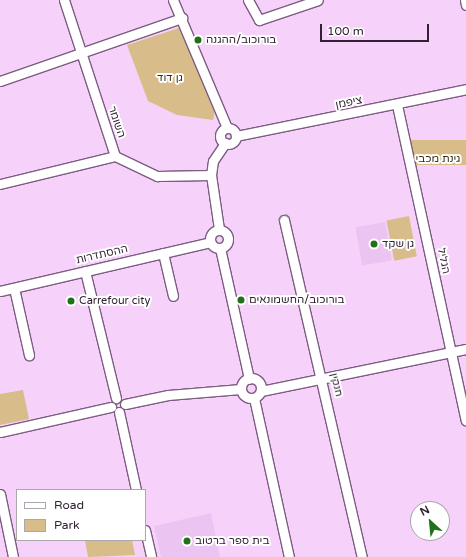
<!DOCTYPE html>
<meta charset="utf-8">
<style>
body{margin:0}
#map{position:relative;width:466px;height:557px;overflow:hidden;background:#f6d2fb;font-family:"Varela Round","Noto Sans Hebrew",sans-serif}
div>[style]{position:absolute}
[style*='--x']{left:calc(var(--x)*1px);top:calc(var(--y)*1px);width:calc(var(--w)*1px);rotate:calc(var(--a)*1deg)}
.built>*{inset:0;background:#ecc4f2;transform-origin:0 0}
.green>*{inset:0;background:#d8bc89;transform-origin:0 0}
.roads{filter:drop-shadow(1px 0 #7c5c81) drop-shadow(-1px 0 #7c5c81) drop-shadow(0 1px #7c5c81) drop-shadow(0 -1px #7c5c81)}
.minor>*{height:9px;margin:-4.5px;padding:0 4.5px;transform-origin:4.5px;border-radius:4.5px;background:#fff}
.minor>.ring{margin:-4.5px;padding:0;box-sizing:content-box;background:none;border:9px solid #fff;border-radius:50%}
.dots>*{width:11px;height:11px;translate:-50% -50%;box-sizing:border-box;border:2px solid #fff;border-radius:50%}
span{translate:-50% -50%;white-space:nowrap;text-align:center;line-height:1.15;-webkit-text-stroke:4px #fff;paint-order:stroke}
.poi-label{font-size:11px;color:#302232}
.left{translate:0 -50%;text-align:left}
.park-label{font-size:11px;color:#3d2e11}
.street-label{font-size:11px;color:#302232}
.legend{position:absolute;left:16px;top:489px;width:130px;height:52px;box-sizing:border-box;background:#fff;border:1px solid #aca7ad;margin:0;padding:5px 7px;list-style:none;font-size:12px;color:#302232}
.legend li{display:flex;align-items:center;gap:8px;height:20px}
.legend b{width:20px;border:1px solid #aca7ad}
.north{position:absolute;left:410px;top:501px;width:40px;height:40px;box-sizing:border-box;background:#fff;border:1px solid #aca7ad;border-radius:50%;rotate:333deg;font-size:11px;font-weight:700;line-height:16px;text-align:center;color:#302232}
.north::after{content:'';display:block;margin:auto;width:14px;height:18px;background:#1f711a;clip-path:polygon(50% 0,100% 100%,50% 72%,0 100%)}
.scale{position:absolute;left:320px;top:24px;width:109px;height:18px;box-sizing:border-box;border:2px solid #302232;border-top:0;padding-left:5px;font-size:12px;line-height:14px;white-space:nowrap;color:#302232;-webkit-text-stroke:3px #fff;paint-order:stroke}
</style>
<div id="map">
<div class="built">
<div style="left:385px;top:222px;width:39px;height:30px;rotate:80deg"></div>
<div style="clip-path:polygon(211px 513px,220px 557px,161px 557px,154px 526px)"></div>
</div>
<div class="green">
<div style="clip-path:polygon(179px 28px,215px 111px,213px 120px,177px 115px,148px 101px,127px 45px)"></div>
<div style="left:466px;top:140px;width:25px;height:57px;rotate:90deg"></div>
<div style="left:409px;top:216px;width:41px;height:23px;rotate:79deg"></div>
<div style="clip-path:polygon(23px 390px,29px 419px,0 425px,0 394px)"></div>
<div style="clip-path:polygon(85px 540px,132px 540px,135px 555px,88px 557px)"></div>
</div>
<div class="roads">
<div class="minor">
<div style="--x:64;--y:0;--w:164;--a:71.9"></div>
<div style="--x:115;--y:156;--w:47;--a:25.5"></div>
<div style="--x:157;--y:176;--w:54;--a:-1.1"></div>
<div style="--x:173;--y:0;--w:139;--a:67.1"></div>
<div style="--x:248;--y:0;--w:23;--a:61"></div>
<div style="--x:259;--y:20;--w:62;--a:-18.7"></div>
<div style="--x:465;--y:0;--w:5;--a:79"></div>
<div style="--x:0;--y:81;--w:193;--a:-19.1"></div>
<div style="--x:397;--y:105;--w:323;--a:77.7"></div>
<div class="ring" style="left:220px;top:128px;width:7px;height:7px"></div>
<div style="--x:236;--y:136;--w:235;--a:-11.5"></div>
<div style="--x:0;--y:184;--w:118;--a:-13.7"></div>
<div style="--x:284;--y:220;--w:346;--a:77"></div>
<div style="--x:219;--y:229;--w:55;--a:-98.4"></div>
<div style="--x:211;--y:175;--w:14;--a:-82"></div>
<div style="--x:213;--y:161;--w:22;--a:-56"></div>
<div class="ring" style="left:210px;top:230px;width:9px;height:9px"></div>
<div style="--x:220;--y:248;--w:134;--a:77.5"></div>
<div style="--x:163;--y:253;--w:44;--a:76.9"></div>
<div style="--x:85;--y:271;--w:131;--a:76.3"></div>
<div style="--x:14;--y:288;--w:69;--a:77.4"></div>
<div style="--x:0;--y:291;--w:216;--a:-13.1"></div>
<div class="ring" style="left:241px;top:378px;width:11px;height:11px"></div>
<div style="--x:261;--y:391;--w:209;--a:-11.6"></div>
<div style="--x:254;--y:398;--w:163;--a:77.6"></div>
<div style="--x:125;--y:404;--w:44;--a:-11.8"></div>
<div style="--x:168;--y:395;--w:73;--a:-4.7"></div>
<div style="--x:119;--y:412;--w:80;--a:77.7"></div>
<div style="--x:0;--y:432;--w:114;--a:-12.7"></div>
<div style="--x:0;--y:494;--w:64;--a:78.3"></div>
<div style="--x:145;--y:530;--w:28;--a:77"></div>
</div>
</div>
<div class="dots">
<div style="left:198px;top:40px;background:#1f711a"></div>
<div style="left:374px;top:244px;background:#1f711a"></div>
<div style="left:241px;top:300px;background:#1f711a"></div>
<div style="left:71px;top:301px;background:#1f711a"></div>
<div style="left:187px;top:541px;background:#1f711a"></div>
</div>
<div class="poi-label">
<span class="left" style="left:206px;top:40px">בורוכוב/ההגנה</span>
<span class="left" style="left:382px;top:244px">גן שקד</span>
<span class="left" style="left:249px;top:300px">בורוכוב/החשמונאים</span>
<span class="left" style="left:79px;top:301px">Carrefour city</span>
<span class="left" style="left:195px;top:541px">בית ספר ברטוב</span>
</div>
<div class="park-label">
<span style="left:170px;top:78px">גן דוד</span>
<span style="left:438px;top:159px">גינת מכבי</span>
</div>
<div class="street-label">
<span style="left:349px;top:103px;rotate:-12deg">ציפמן</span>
<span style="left:116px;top:122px;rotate:71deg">השומר</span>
<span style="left:102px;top:255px;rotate:-13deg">ההסתדרות</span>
<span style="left:443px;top:261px;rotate:78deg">הגליל</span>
<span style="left:336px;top:385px;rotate:77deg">חנקין</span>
</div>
<ul class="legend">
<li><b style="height:5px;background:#fff"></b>Road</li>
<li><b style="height:11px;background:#d8bc89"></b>Park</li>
</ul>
<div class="north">N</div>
<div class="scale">100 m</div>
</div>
